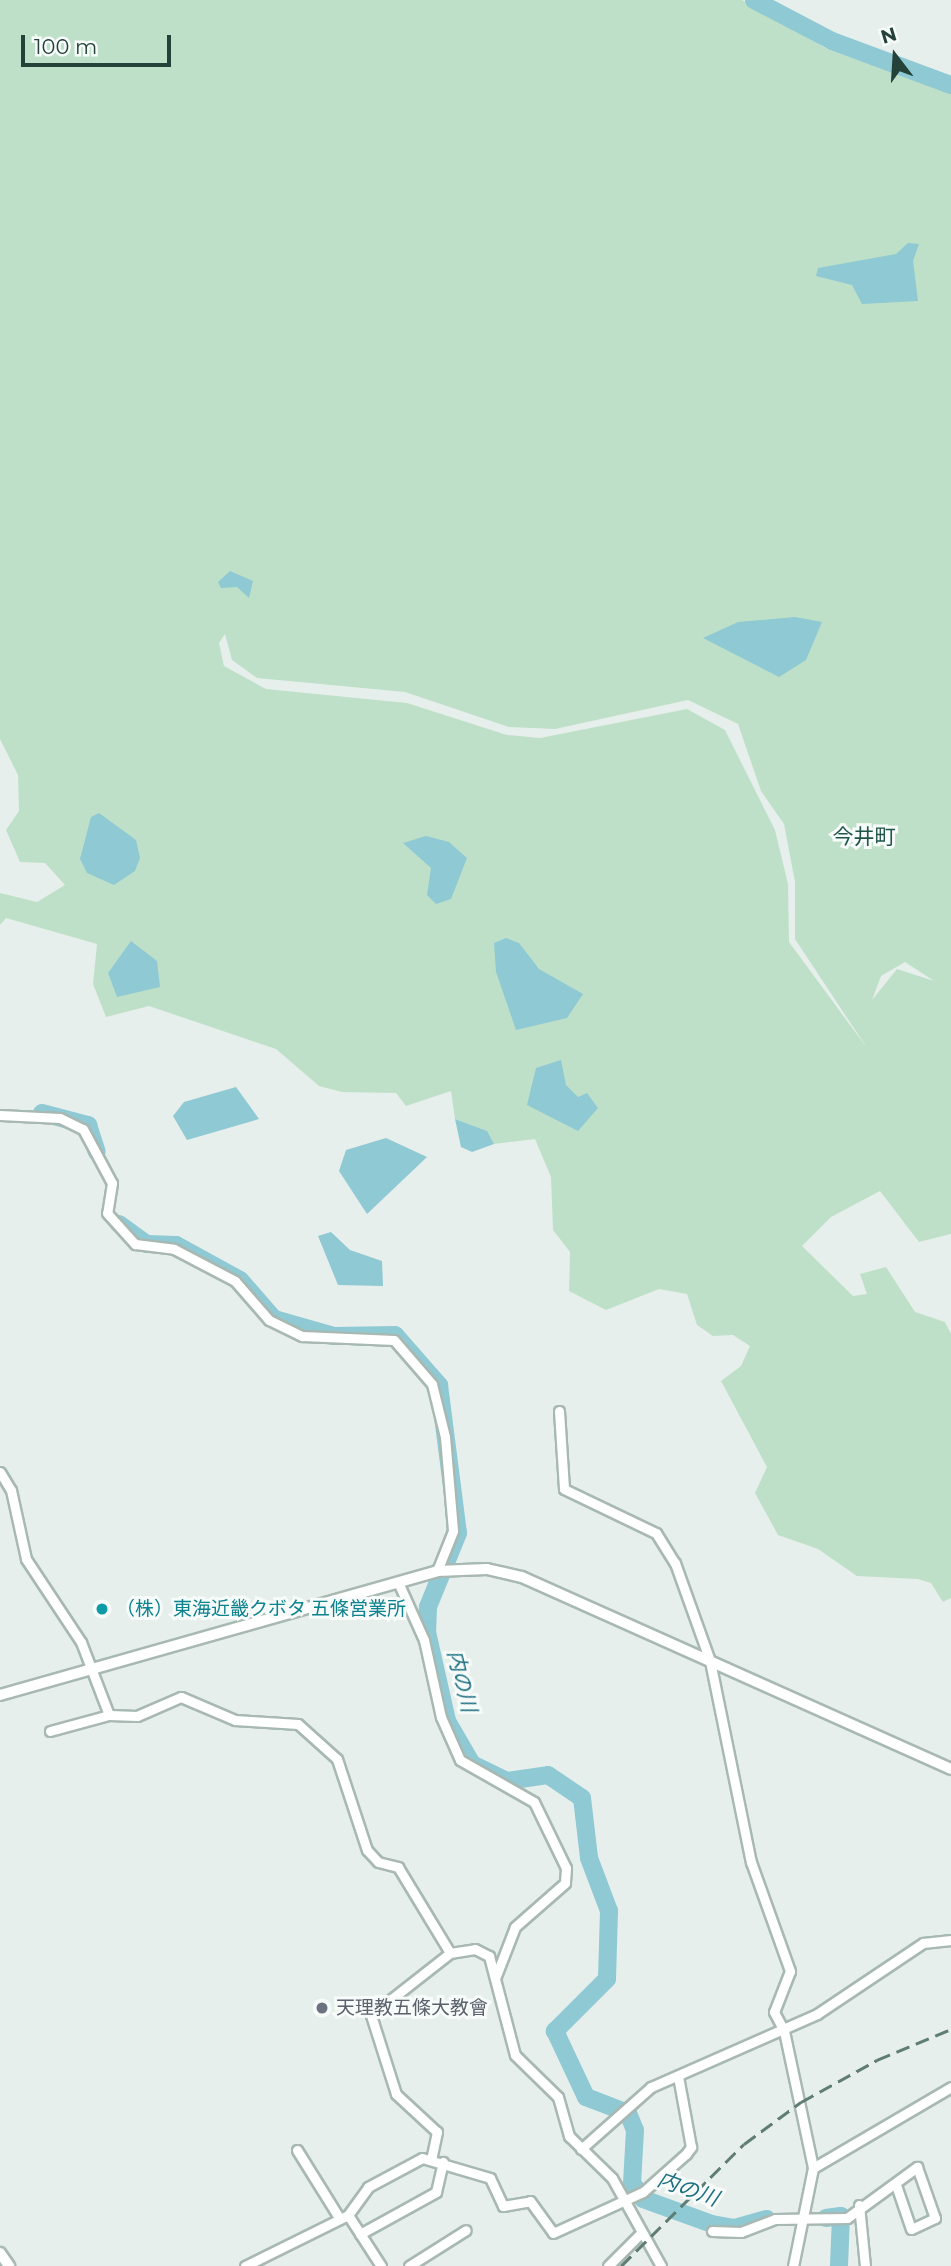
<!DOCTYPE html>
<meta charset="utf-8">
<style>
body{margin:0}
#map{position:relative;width:951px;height:2266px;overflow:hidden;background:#e6efeb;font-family:Montserrat,"Noto Sans JP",sans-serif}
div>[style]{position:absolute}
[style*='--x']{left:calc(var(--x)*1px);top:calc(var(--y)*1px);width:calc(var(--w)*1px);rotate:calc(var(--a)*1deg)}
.green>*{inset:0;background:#bfe0c8}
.water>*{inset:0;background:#8ec9d4}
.river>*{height:18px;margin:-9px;padding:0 9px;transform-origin:9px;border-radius:9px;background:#8ec9d4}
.roads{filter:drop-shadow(2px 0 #a8b8b2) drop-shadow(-2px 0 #a8b8b2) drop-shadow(0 2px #a8b8b2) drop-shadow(0 -2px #a8b8b2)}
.minor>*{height:9px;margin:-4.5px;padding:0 4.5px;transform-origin:4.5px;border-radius:4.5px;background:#fff}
.tertiary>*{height:10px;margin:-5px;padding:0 5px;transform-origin:5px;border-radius:5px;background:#fff}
.rail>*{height:2.5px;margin-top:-1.25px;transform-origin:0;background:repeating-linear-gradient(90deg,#5f7d75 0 14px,transparent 0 21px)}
.dots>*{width:19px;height:19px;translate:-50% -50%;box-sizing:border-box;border:4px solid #f7fbf9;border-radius:50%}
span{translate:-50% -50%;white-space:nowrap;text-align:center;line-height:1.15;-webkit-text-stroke:6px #f7fbf9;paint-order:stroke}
.culture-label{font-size:19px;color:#0d838f}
.left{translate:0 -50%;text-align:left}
.worship-label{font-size:19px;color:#5b616d}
.neighbourhood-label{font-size:21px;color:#1f5548}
.water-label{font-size:21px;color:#1c6f80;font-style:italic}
.north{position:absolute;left:860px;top:21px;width:70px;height:70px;-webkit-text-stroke:5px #f7fbf9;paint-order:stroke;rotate:343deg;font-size:19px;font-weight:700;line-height:28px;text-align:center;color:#24423a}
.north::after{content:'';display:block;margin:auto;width:24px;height:32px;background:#24423a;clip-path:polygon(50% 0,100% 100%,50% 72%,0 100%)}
.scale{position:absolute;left:21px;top:35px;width:150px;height:32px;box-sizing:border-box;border:4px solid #24423a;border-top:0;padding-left:9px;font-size:21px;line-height:24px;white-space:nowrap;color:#24423a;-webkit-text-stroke:5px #f7fbf9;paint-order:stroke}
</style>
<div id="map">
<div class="green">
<div style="clip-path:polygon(evenodd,0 0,742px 0,827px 49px,951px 93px,951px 1234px,919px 1242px,880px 1191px,831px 1217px,802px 1246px,853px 1296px,867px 1294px,860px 1274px,886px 1267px,915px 1312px,945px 1322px,951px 1334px,951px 1598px,943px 1602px,931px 1583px,918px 1579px,857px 1576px,818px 1549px,778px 1535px,755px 1493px,767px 1467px,721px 1381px,741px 1366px,750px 1346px,733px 1335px,713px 1336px,697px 1325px,687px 1294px,659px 1289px,606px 1310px,569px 1291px,570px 1252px,553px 1230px,551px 1177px,535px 1139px,494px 1144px,486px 1131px,455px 1119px,451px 1091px,406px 1106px,396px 1093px,342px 1092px,319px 1086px,276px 1049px,149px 1006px,106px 1017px,93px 984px,97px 944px,6px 918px,0 925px,0 893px,37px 902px,65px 885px,45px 863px,20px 862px,6px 830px,19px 811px,18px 775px,0 739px,0 0,225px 634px,232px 660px,257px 678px,405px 692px,509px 727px,555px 729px,688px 700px,738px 724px,761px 791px,784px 824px,795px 882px,795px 939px,867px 1048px,789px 942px,788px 884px,775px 830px,725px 730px,687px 709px,540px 738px,507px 735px,407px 703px,266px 689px,224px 666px,219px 643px,225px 634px,0 0,905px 962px,934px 981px,897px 969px,872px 1000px,881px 976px,905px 962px)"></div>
</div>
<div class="water">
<div style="clip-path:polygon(908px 243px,919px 244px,913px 261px,918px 301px,862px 304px,852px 285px,816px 276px,818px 268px,896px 254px)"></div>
<div style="clip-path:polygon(230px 571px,253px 581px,249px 598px,237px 587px,221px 588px,218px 582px)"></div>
<div style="clip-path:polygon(795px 617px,822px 622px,806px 660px,779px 677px,703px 638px,738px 622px)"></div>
<div style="clip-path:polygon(99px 813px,136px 840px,140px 858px,135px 871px,114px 885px,87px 873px,80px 859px,91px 817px)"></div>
<div style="clip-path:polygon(426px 836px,449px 842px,467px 858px,451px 899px,436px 904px,427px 895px,431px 868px,403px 843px)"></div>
<div style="clip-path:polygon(506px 938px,519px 943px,539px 969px,583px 994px,567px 1018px,516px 1030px,496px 972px,494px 943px)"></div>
<div style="clip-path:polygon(131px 941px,157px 961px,160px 987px,117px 997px,108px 973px)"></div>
<div style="clip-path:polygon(561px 1060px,566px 1085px,578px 1097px,587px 1093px,598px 1108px,578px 1131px,527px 1105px,536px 1068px)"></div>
<div style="clip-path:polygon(236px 1087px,259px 1119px,187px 1140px,173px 1116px,184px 1102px)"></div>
<div style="clip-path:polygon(455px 1119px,487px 1131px,494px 1144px,472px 1152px,461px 1147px)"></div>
<div style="clip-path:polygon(386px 1138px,427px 1157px,367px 1214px,339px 1171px,346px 1150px)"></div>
<div style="clip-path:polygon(331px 1232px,350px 1250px,382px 1261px,383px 1286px,338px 1285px,318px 1236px)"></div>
</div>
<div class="river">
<div style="--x:754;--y:0;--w:88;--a:27.7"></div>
<div style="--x:832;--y:41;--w:127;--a:20.3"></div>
<div style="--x:42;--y:1113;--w:48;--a:14.6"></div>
<div style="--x:88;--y:1125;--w:28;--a:72"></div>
<div style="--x:119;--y:1224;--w:34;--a:36"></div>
<div style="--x:147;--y:1244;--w:29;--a:2"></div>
<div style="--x:176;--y:1245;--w:73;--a:28.7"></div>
<div style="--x:240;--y:1280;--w:52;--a:48.9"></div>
<div style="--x:274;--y:1319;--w:62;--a:15.8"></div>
<div style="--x:334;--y:1336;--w:61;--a:-0.9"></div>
<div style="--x:395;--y:1335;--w:67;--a:48.7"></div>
<div style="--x:439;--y:1385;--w:149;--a:82.7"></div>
<div style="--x:458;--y:1533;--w:80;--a:112.1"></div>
<div style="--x:428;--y:1607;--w:25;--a:92"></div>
<div style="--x:427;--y:1632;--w:91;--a:77.3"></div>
<div style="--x:447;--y:1721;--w:50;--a:59.8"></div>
<div style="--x:472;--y:1764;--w:39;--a:26"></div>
<div style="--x:507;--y:1781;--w:41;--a:-8.3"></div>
<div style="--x:548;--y:1775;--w:41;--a:34.1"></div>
<div style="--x:582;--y:1798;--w:60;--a:83.3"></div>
<div style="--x:589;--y:1858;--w:57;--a:69.3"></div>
<div style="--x:609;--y:1911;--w:68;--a:91.7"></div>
<div style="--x:607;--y:1979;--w:74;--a:135"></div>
<div style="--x:555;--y:2031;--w:73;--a:64.8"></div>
<div style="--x:586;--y:2097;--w:45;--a:20.9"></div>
<div style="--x:628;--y:2113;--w:18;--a:68"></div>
<div style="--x:635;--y:2130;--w:53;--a:93.2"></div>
<div style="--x:632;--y:2183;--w:19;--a:55"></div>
<div style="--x:643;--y:2199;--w:73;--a:19.9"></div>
<div style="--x:712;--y:2224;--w:23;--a:10"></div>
<div style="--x:735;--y:2228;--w:33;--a:-16"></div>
<div style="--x:826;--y:2218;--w:15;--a:-8"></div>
<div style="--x:841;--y:2216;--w:50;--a:92.3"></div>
</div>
<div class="roads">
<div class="minor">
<div style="--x:0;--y:1115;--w:60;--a:2.9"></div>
<div style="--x:60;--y:1118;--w:25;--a:26"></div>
<div style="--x:83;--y:1129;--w:61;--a:61.8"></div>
<div style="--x:112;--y:1183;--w:30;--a:99"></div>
<div style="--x:107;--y:1213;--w:42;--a:47.9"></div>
<div style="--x:135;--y:1244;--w:39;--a:7"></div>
<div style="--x:174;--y:1249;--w:69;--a:27.7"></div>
<div style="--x:235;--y:1281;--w:52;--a:48.9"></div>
<div style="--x:269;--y:1320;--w:37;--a:26"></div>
<div style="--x:302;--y:1336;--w:92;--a:2.5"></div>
<div style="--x:394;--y:1340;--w:58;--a:49.2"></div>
<div style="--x:432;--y:1384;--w:55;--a:76.2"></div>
<div style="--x:445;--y:1437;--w:94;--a:85.1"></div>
<div style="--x:453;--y:1531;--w:43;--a:111.8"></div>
<div style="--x:559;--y:1411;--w:78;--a:86.3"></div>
<div style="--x:564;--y:1489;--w:102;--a:25.6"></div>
<div style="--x:656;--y:1533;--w:36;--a:58"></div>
<div style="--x:675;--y:1563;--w:104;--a:70.3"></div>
<div style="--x:710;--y:1661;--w:205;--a:78.5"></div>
<div style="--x:751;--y:1862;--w:116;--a:70.3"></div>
<div style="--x:790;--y:1971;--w:44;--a:111.3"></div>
<div style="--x:774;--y:2012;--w:21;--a:62"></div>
<div style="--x:784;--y:2031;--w:140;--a:78"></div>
<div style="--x:813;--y:2168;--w:100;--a:101.5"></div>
<div style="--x:0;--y:1472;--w:21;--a:59"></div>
<div style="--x:11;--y:1490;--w:71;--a:77.7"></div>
<div style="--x:26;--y:1559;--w:100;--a:56.5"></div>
<div style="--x:81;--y:1642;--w:78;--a:69"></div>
<div style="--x:398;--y:1582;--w:64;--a:65.9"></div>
<div style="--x:424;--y:1640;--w:79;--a:77.6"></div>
<div style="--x:441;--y:1717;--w:47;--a:66.2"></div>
<div style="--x:460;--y:1760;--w:85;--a:29.6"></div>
<div style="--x:534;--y:1802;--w:73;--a:64.1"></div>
<div style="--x:566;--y:1868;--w:15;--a:94"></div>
<div style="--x:565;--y:1883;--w:67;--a:138.7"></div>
<div style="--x:515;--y:1927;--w:53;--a:111.2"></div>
<div style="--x:50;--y:1731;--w:61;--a:-15.2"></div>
<div style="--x:109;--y:1715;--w:28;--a:2"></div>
<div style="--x:137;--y:1716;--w:48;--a:-23.4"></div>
<div style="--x:181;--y:1697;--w:59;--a:23.1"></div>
<div style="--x:235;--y:1720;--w:63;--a:3.6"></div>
<div style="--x:298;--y:1724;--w:52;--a:41.9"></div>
<div style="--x:337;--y:1759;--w:96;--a:71.8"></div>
<div style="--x:367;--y:1850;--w:16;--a:47"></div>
<div style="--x:378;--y:1862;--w:21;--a:14"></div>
<div style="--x:398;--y:1867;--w:100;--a:58.8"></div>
<div style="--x:450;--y:1953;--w:25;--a:-9"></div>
<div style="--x:475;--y:1949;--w:16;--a:27"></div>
<div style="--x:489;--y:1956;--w:102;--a:75.3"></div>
<div style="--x:515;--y:2055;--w:60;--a:44.3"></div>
<div style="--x:558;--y:2097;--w:41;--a:74.2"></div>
<div style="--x:569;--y:2136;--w:60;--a:44.3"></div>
<div style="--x:612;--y:2178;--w:101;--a:60.9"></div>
<div style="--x:581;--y:2149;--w:94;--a:-41.5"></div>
<div style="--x:651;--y:2087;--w:181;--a:-23.7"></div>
<div style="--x:817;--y:2014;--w:128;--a:-33.8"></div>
<div style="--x:923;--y:1943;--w:28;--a:-6"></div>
<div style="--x:297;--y:2150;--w:81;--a:58.1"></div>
<div style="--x:431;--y:2160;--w:29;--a:-78"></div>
<div style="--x:437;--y:2132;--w:56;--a:-137.2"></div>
<div style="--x:396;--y:2094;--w:83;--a:-107.6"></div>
<div style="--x:371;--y:2015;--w:100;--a:-38.1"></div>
<div style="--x:813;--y:2168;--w:160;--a:-30.4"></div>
<div style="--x:859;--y:2205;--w:61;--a:84.4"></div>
<div style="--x:348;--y:2215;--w:61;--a:57.1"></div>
<div style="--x:712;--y:2231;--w:29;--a:2"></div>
<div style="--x:741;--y:2232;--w:36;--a:-21"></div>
<div style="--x:775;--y:2219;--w:72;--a:-0.8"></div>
<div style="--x:847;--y:2218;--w:87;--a:-36.1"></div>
<div style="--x:917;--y:2167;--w:54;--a:70.6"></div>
<div style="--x:935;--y:2218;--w:26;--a:155"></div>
<div style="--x:911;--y:2229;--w:46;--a:-108.8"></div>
<div style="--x:360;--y:2234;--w:87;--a:-28.9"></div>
<div style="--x:436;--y:2192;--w:31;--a:-77"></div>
<div style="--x:245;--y:2266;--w:115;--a:-26.3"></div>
<div style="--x:348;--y:2215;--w:34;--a:-54"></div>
<div style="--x:368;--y:2187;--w:61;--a:-28.2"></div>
<div style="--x:422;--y:2158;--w:71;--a:16.4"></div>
<div style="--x:490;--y:2178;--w:31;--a:65"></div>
<div style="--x:503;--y:2206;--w:27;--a:-10"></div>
<div style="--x:530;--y:2201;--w:39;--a:54"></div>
<div style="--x:553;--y:2233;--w:99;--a:-24.5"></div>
<div style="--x:643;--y:2192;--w:57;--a:-41.5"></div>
<div style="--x:686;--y:2154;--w:9;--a:-54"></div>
<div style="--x:691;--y:2147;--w:72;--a:-100.4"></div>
<div style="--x:409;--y:2266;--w:67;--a:-32.3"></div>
<div style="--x:608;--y:2266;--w:45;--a:-45"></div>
</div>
<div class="tertiary">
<div style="--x:0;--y:1695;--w:454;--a:-15.8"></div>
<div style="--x:437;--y:1571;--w:50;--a:-2.3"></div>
<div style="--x:487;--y:1569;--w:36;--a:13"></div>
<div style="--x:522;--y:1577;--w:470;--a:24.1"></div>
<div style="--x:0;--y:2253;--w:16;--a:55"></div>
</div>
</div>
<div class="rail">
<div style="--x:621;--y:2266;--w:173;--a:-44.8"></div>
<div style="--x:744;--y:2144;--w:71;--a:-36.4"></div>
<div style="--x:801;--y:2102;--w:87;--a:-28.9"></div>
<div style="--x:877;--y:2060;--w:80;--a:-22.7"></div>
</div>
<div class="dots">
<div style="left:102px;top:1609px;background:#0f9aa8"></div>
<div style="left:322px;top:2008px;background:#6b7280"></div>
</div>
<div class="culture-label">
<span class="left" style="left:116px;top:1609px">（株）東海近畿クボタ 五條営業所</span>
</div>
<div class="worship-label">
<span class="left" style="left:336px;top:2008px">天理教五條大教會</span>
</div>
<div class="neighbourhood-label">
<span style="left:864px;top:837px">今井町</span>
</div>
<div class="water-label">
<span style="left:462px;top:1681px;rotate:76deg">内の川</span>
<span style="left:688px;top:2189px;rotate:20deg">内の川</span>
</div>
<div class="north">N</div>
<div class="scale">100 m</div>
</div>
